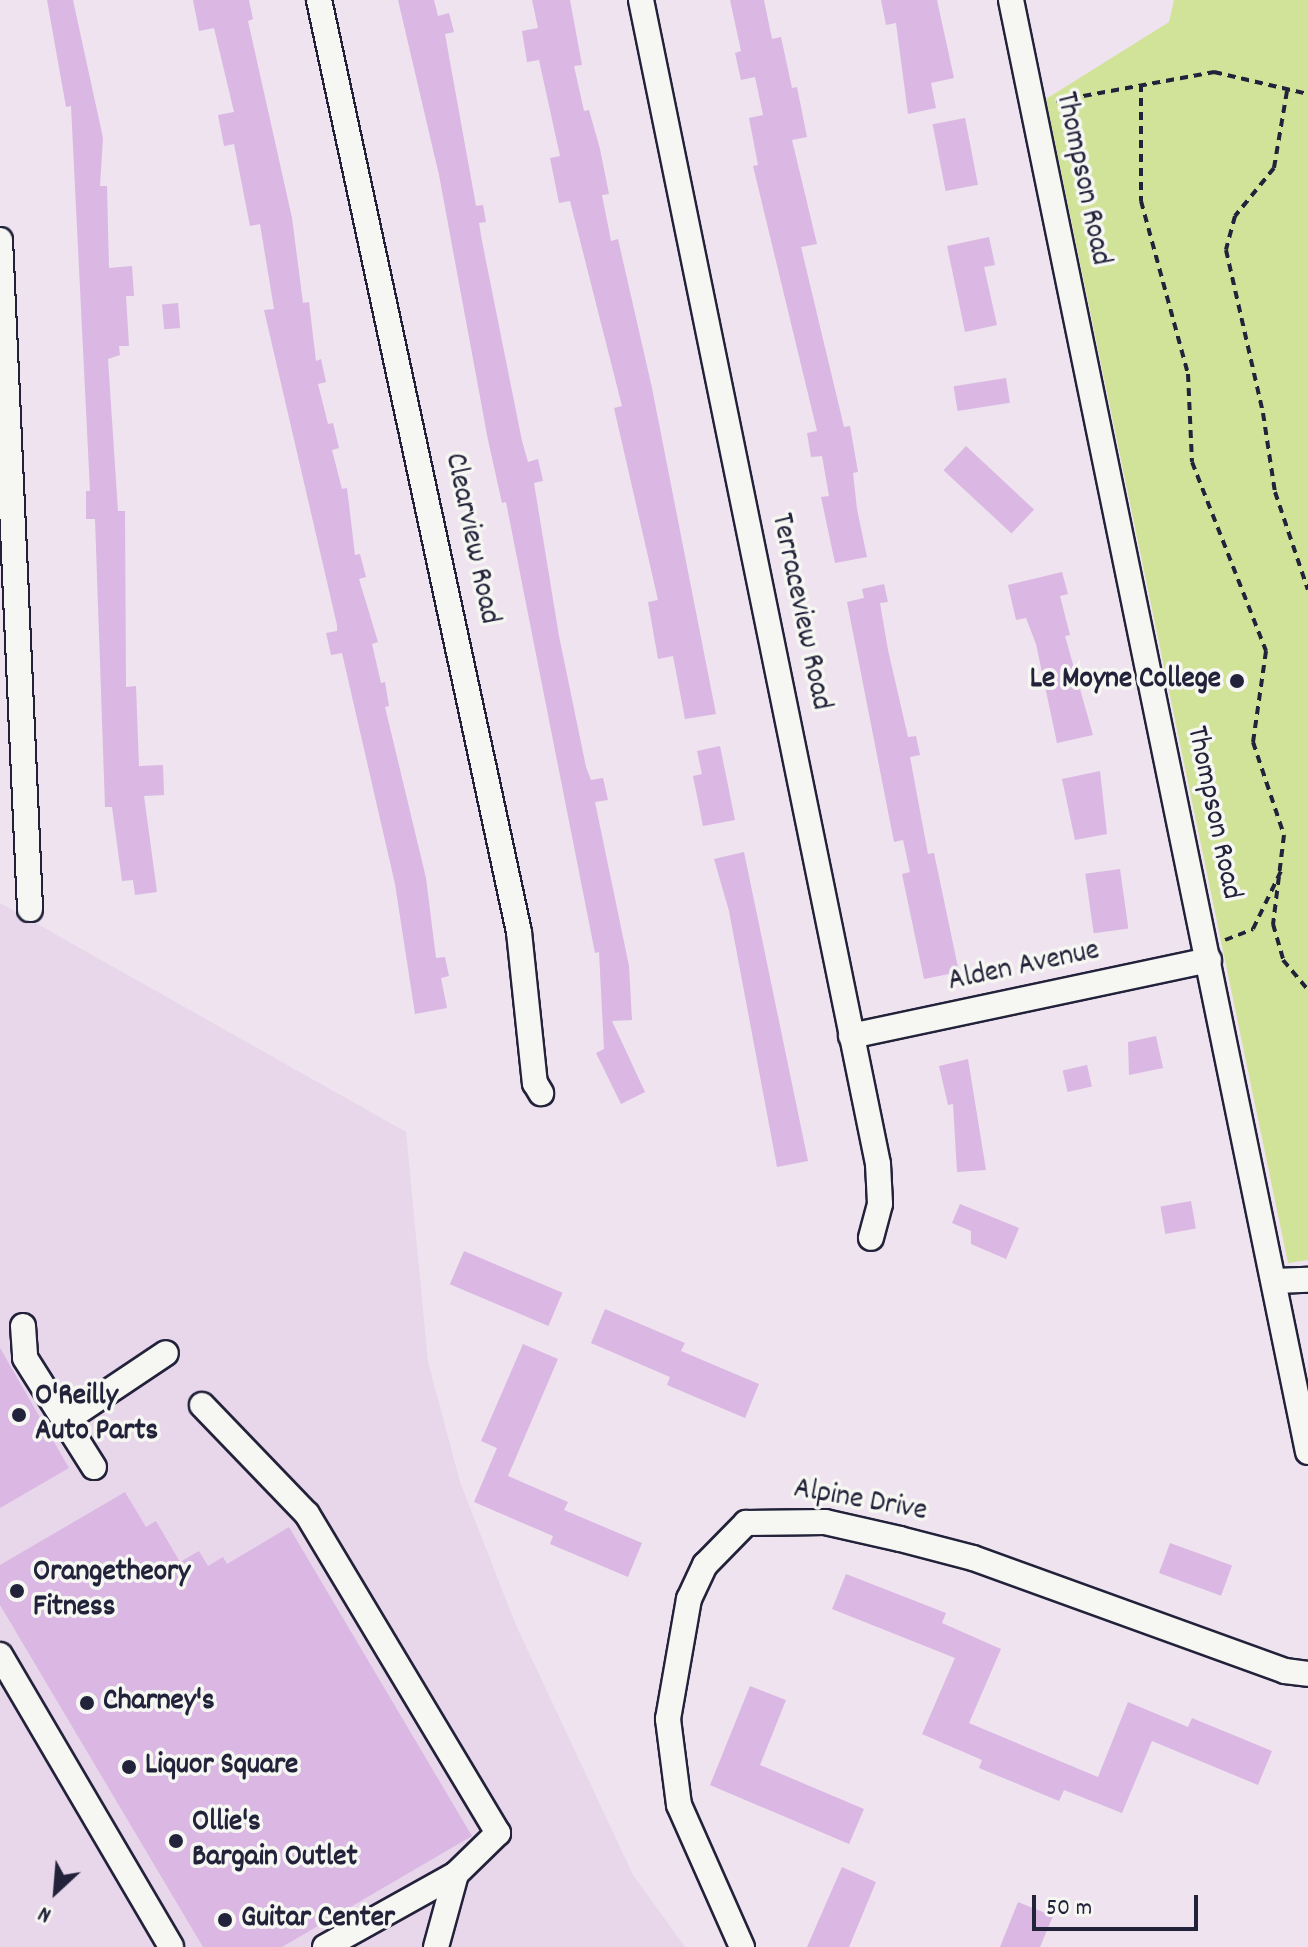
<!DOCTYPE html>
<style>
body{margin:0}
#map{position:relative;width:1308px;height:1947px;overflow:hidden;background:#eee3ee;font-family:Dekko,sans-serif}
div>[style]{position:absolute}
[style*='--x']{left:calc(var(--x)*1px);top:calc(var(--y)*1px);width:calc(var(--w)*1px);rotate:calc(var(--a)*1deg)}
.built>*{inset:0;background:#e8d6eb}
.green>*{inset:0;background:#d0e398}
.building>*{inset:0;background:#dab8e3;transform-origin:0 0}
.path>*{height:4px;margin-top:-2px;transform-origin:0;background:repeating-linear-gradient(90deg,#22223b 0 8px,transparent 0 14px)}
.roads{filter:drop-shadow(2px 0 #22223b) drop-shadow(-2px 0 #22223b) drop-shadow(0 2px #22223b) drop-shadow(0 -2px #22223b)}
.minor>*{height:24px;margin:-12px;padding:0 12px;transform-origin:12px;border-radius:12px;background:#f6f6f2}
.dots>*{width:22px;height:22px;translate:-50% -50%;box-sizing:border-box;border:4px solid #f6f6f2;border-radius:50%}
span{translate:-50% -50%;white-space:nowrap;text-align:center;line-height:1.15;-webkit-text-stroke:7px #f6f6f2;paint-order:stroke}
.street-label{font-size:30px;color:#22223b}
.poi-label{font-size:30px;color:#22223b;font-weight:700}
.right{translate:-100% -50%;text-align:right}
.left{translate:0 -50%;text-align:left}
.north{position:absolute;left:16px;top:1851px;width:80px;height:80px;-webkit-text-stroke:6px #f6f6f2;paint-order:stroke;rotate:206deg;font-size:22px;font-weight:700;line-height:32px;text-align:center;color:#22223b}
.north::after{content:'';display:block;margin:auto;width:28px;height:36px;background:#22223b;clip-path:polygon(50% 0,100% 100%,50% 72%,0 100%)}
.scale{position:absolute;left:1032px;top:1895px;width:166px;height:36px;box-sizing:border-box;border:4px solid #22223b;border-top:0;padding-left:10px;font-size:24px;line-height:28px;white-space:nowrap;color:#22223b;-webkit-text-stroke:6px #f6f6f2;paint-order:stroke}
</style>
<div id="map">
<div class="built">
<div style="clip-path:polygon(0 903px,406px 1132px,428px 1362px,460px 1482px,515px 1623px,633px 1875px,685px 1947px,0 1947px)"></div>
</div>
<div class="green">
<div style="clip-path:polygon(1174px 0,1308px 0,1308px 1260px,1288px 1263px,1046px 99px,1169px 22px)"></div>
</div>
<div class="building">
<div style="clip-path:polygon(47px 0,73px 0,103px 138px,100px 186px,107px 186px,109px 268px,132px 266px,134px 296px,126px 296px,129px 346px,119px 346px,120px 355px,108px 359px,118px 511px,125px 511px,126px 687px,136px 686px,139px 766px,163px 765px,164px 795px,144px 796px,157px 892px,135px 895px,133px 880px,122px 881px,112px 807px,105px 807px,95px 519px,86px 519px,86px 491px,90px 491px,71px 106px,66px 107px)"></div>
<div style="clip-path:polygon(193px 0,249px 0,253px 19px,248px 21px,292px 218px,303px 303px,309px 302px,316px 361px,321px 359px,326px 382px,318px 384px,328px 424px,333px 423px,339px 448px,332px 450px,342px 489px,347px 488px,355px 555px,360px 554px,366px 577px,359px 579px,378px 642px,372px 644px,381px 683px,385px 682px,389px 706px,385px 707px,426px 878px,436px 958px,445px 957px,449px 976px,441px 978px,447px 1008px,415px 1014px,395px 884px,342px 653px,331px 655px,326px 633px,337px 631px,337px 625px,264px 310px,274px 309px,260px 224px,250px 226px,234px 144px,224px 146px,218px 115px,234px 112px,214px 28px,199px 31px)"></div>
<div style="clip-path:polygon(398px 0,434px 0,438px 16px,449px 13px,454px 32px,445px 34px,476px 206px,483px 205px,486px 222px,479px 223px,482px 241px,522px 441px,528px 462px,538px 459px,543px 481px,534px 483px,559px 636px,586px 767px,591px 780px,603px 778px,608px 800px,595px 802px,629px 966px,632px 1020px,612px 1021px,645px 1092px,621px 1104px,596px 1053px,604px 1049px,599px 952px,595px 953px,506px 502px,502px 503px,488px 440px,439px 175px)"></div>
<div style="clip-path:polygon(532px 0,570px 0,582px 65px,574px 66px,584px 111px,589px 110px,600px 149px,609px 194px,602px 195px,611px 241px,618px 239px,652px 388px,716px 714px,685px 719px,673px 656px,658px 659px,648px 602px,658px 600px,614px 408px,622px 406px,570px 201px,559px 203px,550px 158px,560px 156px,539px 60px,527px 62px,522px 31px,538px 28px)"></div>
<div style="clip-path:polygon(730px 0,764px 0,772px 39px,781px 37px,792px 88px,797px 87px,807px 137px,792px 140px,817px 244px,801px 247px,844px 427px,850px 426px,858px 472px,853px 473px,857px 509px,867px 557px,835px 563px,821px 497px,829px 496px,822px 456px,811px 457px,807px 433px,817px 431px,753px 166px,758px 165px,749px 118px,763px 115px,755px 77px,741px 80px,735px 53px,741px 51px)"></div>
<div style="clip-path:polygon(881px 0,937px 0,954px 78px,931px 83px,936px 108px,908px 114px,896px 23px,886px 25px)"></div>
<div style="left:965px;top:118px;width:68px;height:33px;rotate:79deg"></div>
<div style="clip-path:polygon(989px 237px,995px 265px,984px 267px,997px 325px,965px 332px,947px 246px)"></div>
<div style="left:178px;top:303px;width:25px;height:16px;rotate:85deg"></div>
<div style="left:1006px;top:378px;width:25px;height:53px;rotate:81deg"></div>
<div style="left:966px;top:446px;width:93px;height:33px;rotate:43deg"></div>
<div style="clip-path:polygon(1062px 572px,1068px 594px,1060px 596px,1070px 635px,1065px 636px,1093px 735px,1057px 743px,1036px 644px,1026px 618px,1016px 620px,1008px 585px)"></div>
<div style="clip-path:polygon(884px 584px,888px 602px,880px 603px,888px 650px,908px 737px,916px 736px,920px 755px,910px 757px,928px 854px,934px 853px,959px 972px,924px 979px,902px 874px,910px 872px,903px 840px,894px 842px,847px 602px,864px 598px,862px 589px)"></div>
<div style="clip-path:polygon(720px 746px,735px 820px,703px 826px,693px 776px,702px 774px,697px 751px)"></div>
<div style="clip-path:polygon(1100px 771px,1107px 834px,1075px 840px,1062px 779px)"></div>
<div style="clip-path:polygon(744px 852px,808px 1161px,777px 1167px,729px 911px,714px 859px)"></div>
<div style="left:1120px;top:869px;width:60px;height:35px;rotate:82deg"></div>
<div style="clip-path:polygon(1156px 1036px,1163px 1068px,1129px 1075px,1128px 1042px)"></div>
<div style="clip-path:polygon(968px 1059px,986px 1170px,957px 1172px,953px 1104px,948px 1105px,939px 1066px)"></div>
<div style="left:1087px;top:1065px;width:22px;height:25px;rotate:77deg"></div>
<div style="left:1191px;top:1201px;width:28px;height:31px;rotate:80deg"></div>
<div style="clip-path:polygon(960px 1204px,1019px 1228px,1006px 1259px,971px 1244px,971px 1231px,952px 1223px)"></div>
<div style="left:464px;top:1251px;width:107px;height:36px;rotate:23deg"></div>
<div style="clip-path:polygon(605px 1309px,685px 1343px,681px 1351px,759px 1384px,745px 1418px,667px 1385px,670px 1377px,591px 1343px)"></div>
<div style="clip-path:polygon(523px 1344px,558px 1359px,508px 1476px,568px 1502px,564px 1510px,642px 1543px,628px 1577px,550px 1544px,553px 1536px,474px 1502px,497px 1448px,481px 1441px)"></div>
<div style="clip-path:polygon(0 1348px,69px 1468px,0 1508px)"></div>
<div style="clip-path:polygon(125px 1492px,146px 1527px,156px 1521px,180px 1562px,199px 1551px,208px 1566px,223px 1557px,227px 1564px,289px 1527px,472px 1836px,282px 1947px,203px 1947px,0 1605px,0 1565px)"></div>
<div style="left:1170px;top:1543px;width:66px;height:32px;rotate:20deg"></div>
<div style="clip-path:polygon(846px 1574px,946px 1613px,942px 1623px,1001px 1649px,969px 1723px,1098px 1777px,1128px 1702px,1188px 1727px,1192px 1718px,1272px 1751px,1258px 1785px,1152px 1741px,1122px 1813px,1064px 1790px,1059px 1801px,979px 1768px,982px 1760px,922px 1734px,955px 1658px,832px 1609px)"></div>
<div style="clip-path:polygon(750px 1686px,786px 1700px,760px 1765px,864px 1809px,849px 1844px,710px 1785px)"></div>
<div style="clip-path:polygon(842px 1867px,876px 1882px,849px 1947px,807px 1947px)"></div>
<div style="clip-path:polygon(1018px 1902px,1053px 1916px,1040px 1947px,1000px 1947px)"></div>
</div>
<div class="path">
<div style="--x:1141;--y:84;--w:117;--a:90"></div>
<div style="--x:1141;--y:201;--w:179;--a:74.8"></div>
<div style="--x:1188;--y:374;--w:88;--a:87.4"></div>
<div style="--x:1192;--y:462;--w:203;--a:68.6"></div>
<div style="--x:1266;--y:651;--w:92;--a:98.1"></div>
<div style="--x:1253;--y:742;--w:98;--a:71.6"></div>
<div style="--x:1284;--y:835;--w:90;--a:97"></div>
<div style="--x:1273;--y:924;--w:37;--a:74"></div>
<div style="--x:1283;--y:960;--w:39;--a:50"></div>
<div style="--x:1287;--y:91;--w:78;--a:99.6"></div>
<div style="--x:1274;--y:168;--w:62;--a:129.1"></div>
<div style="--x:1235;--y:216;--w:35;--a:105"></div>
<div style="--x:1226;--y:250;--w:167;--a:77.2"></div>
<div style="--x:1263;--y:413;--w:80;--a:81.4"></div>
<div style="--x:1275;--y:492;--w:103;--a:71.4"></div>
<div style="--x:1056;--y:101;--w:161;--a:-10.4"></div>
<div style="--x:1214;--y:72;--w:97;--a:13.2"></div>
<div style="--x:1225;--y:940;--w:30;--a:-21"></div>
<div style="--x:1253;--y:929;--w:64;--a:-64.2"></div>
</div>
<div class="roads">
<div class="minor">
<div style="--x:319;--y:0;--w:953;--a:77.89"></div>
<div style="--x:519;--y:932;--w:152;--a:84"></div>
<div style="--x:535;--y:1083;--w:12;--a:59"></div>
<div style="--x:641;--y:0;--w:1188;--a:78.49"></div>
<div style="--x:878;--y:1164;--w:40;--a:87.1"></div>
<div style="--x:880;--y:1204;--w:35;--a:105"></div>
<div style="--x:1011;--y:0;--w:1482;--a:78.44"></div>
<div style="--x:0;--y:240;--w:670;--a:87.43"></div>
<div style="--x:851;--y:1036;--w:366;--a:-12"></div>
<div style="--x:1274;--y:1281;--w:34;--a:-2"></div>
<div style="--x:23;--y:1326;--w:32;--a:86"></div>
<div style="--x:25;--y:1358;--w:129;--a:57.7"></div>
<div style="--x:202;--y:1405;--w:151;--a:46.1"></div>
<div style="--x:307;--y:1514;--w:372;--a:59.1"></div>
<div style="--x:498;--y:1833;--w:59;--a:135.7"></div>
<div style="--x:66;--y:1420;--w:120;--a:-33.8"></div>
<div style="--x:0;--y:1655;--w:338;--a:59.6"></div>
<div style="--x:325;--y:1947;--w:150;--a:-29.1"></div>
<div style="--x:456;--y:1874;--w:76;--a:105.3"></div>
<div style="--x:742;--y:1947;--w:155;--a:-113.9"></div>
<div style="--x:679;--y:1805;--w:87;--a:-97.3"></div>
<div style="--x:668;--y:1719;--w:122;--a:-80.1"></div>
<div style="--x:689;--y:1599;--w:38;--a:-65"></div>
<div style="--x:705;--y:1565;--w:59;--a:-45.7"></div>
<div style="--x:746;--y:1523;--w:79;--a:-0.7"></div>
<div style="--x:825;--y:1522;--w:77;--a:12.8"></div>
<div style="--x:900;--y:1539;--w:75;--a:14.6"></div>
<div style="--x:973;--y:1558;--w:332;--a:19.9"></div>
<div style="--x:1285;--y:1671;--w:23;--a:7"></div>
</div>
</div>
<div class="dots">
<div style="left:1237px;top:681px;background:#22223b"></div>
<div style="left:19px;top:1415px;background:#22223b"></div>
<div style="left:17px;top:1591px;background:#22223b"></div>
<div style="left:87px;top:1703px;background:#22223b"></div>
<div style="left:129px;top:1767px;background:#22223b"></div>
<div style="left:176px;top:1841px;background:#22223b"></div>
<div style="left:225px;top:1920px;background:#22223b"></div>
</div>
<div class="street-label">
<span style="left:1081px;top:179px;rotate:78deg">Thompson Road</span>
<span style="left:470px;top:539px;rotate:78deg">Clearview Road</span>
<span style="left:799px;top:612px;rotate:78deg">Terraceview Road</span>
<span style="left:1212px;top:813px;rotate:78deg">Thompson Road</span>
<span style="left:1024px;top:968px;rotate:-12deg">Alden Avenue</span>
<span style="left:860px;top:1502px;rotate:10deg">Alpine Drive</span>
</div>
<div class="poi-label">
<span class="right" style="left:1221px;top:681px">Le Moyne College</span>
<span class="left" style="left:35px;top:1415px">O'Reilly<br>Auto Parts</span>
<span class="left" style="left:33px;top:1591px">Orangetheory<br>Fitness</span>
<span class="left" style="left:103px;top:1703px">Charney's</span>
<span class="left" style="left:145px;top:1767px">Liquor Square</span>
<span class="left" style="left:192px;top:1841px">Ollie's<br>Bargain Outlet</span>
<span class="left" style="left:241px;top:1920px">Guitar Center</span>
</div>
<div class="north">N</div>
<div class="scale">50 m</div>
</div>
